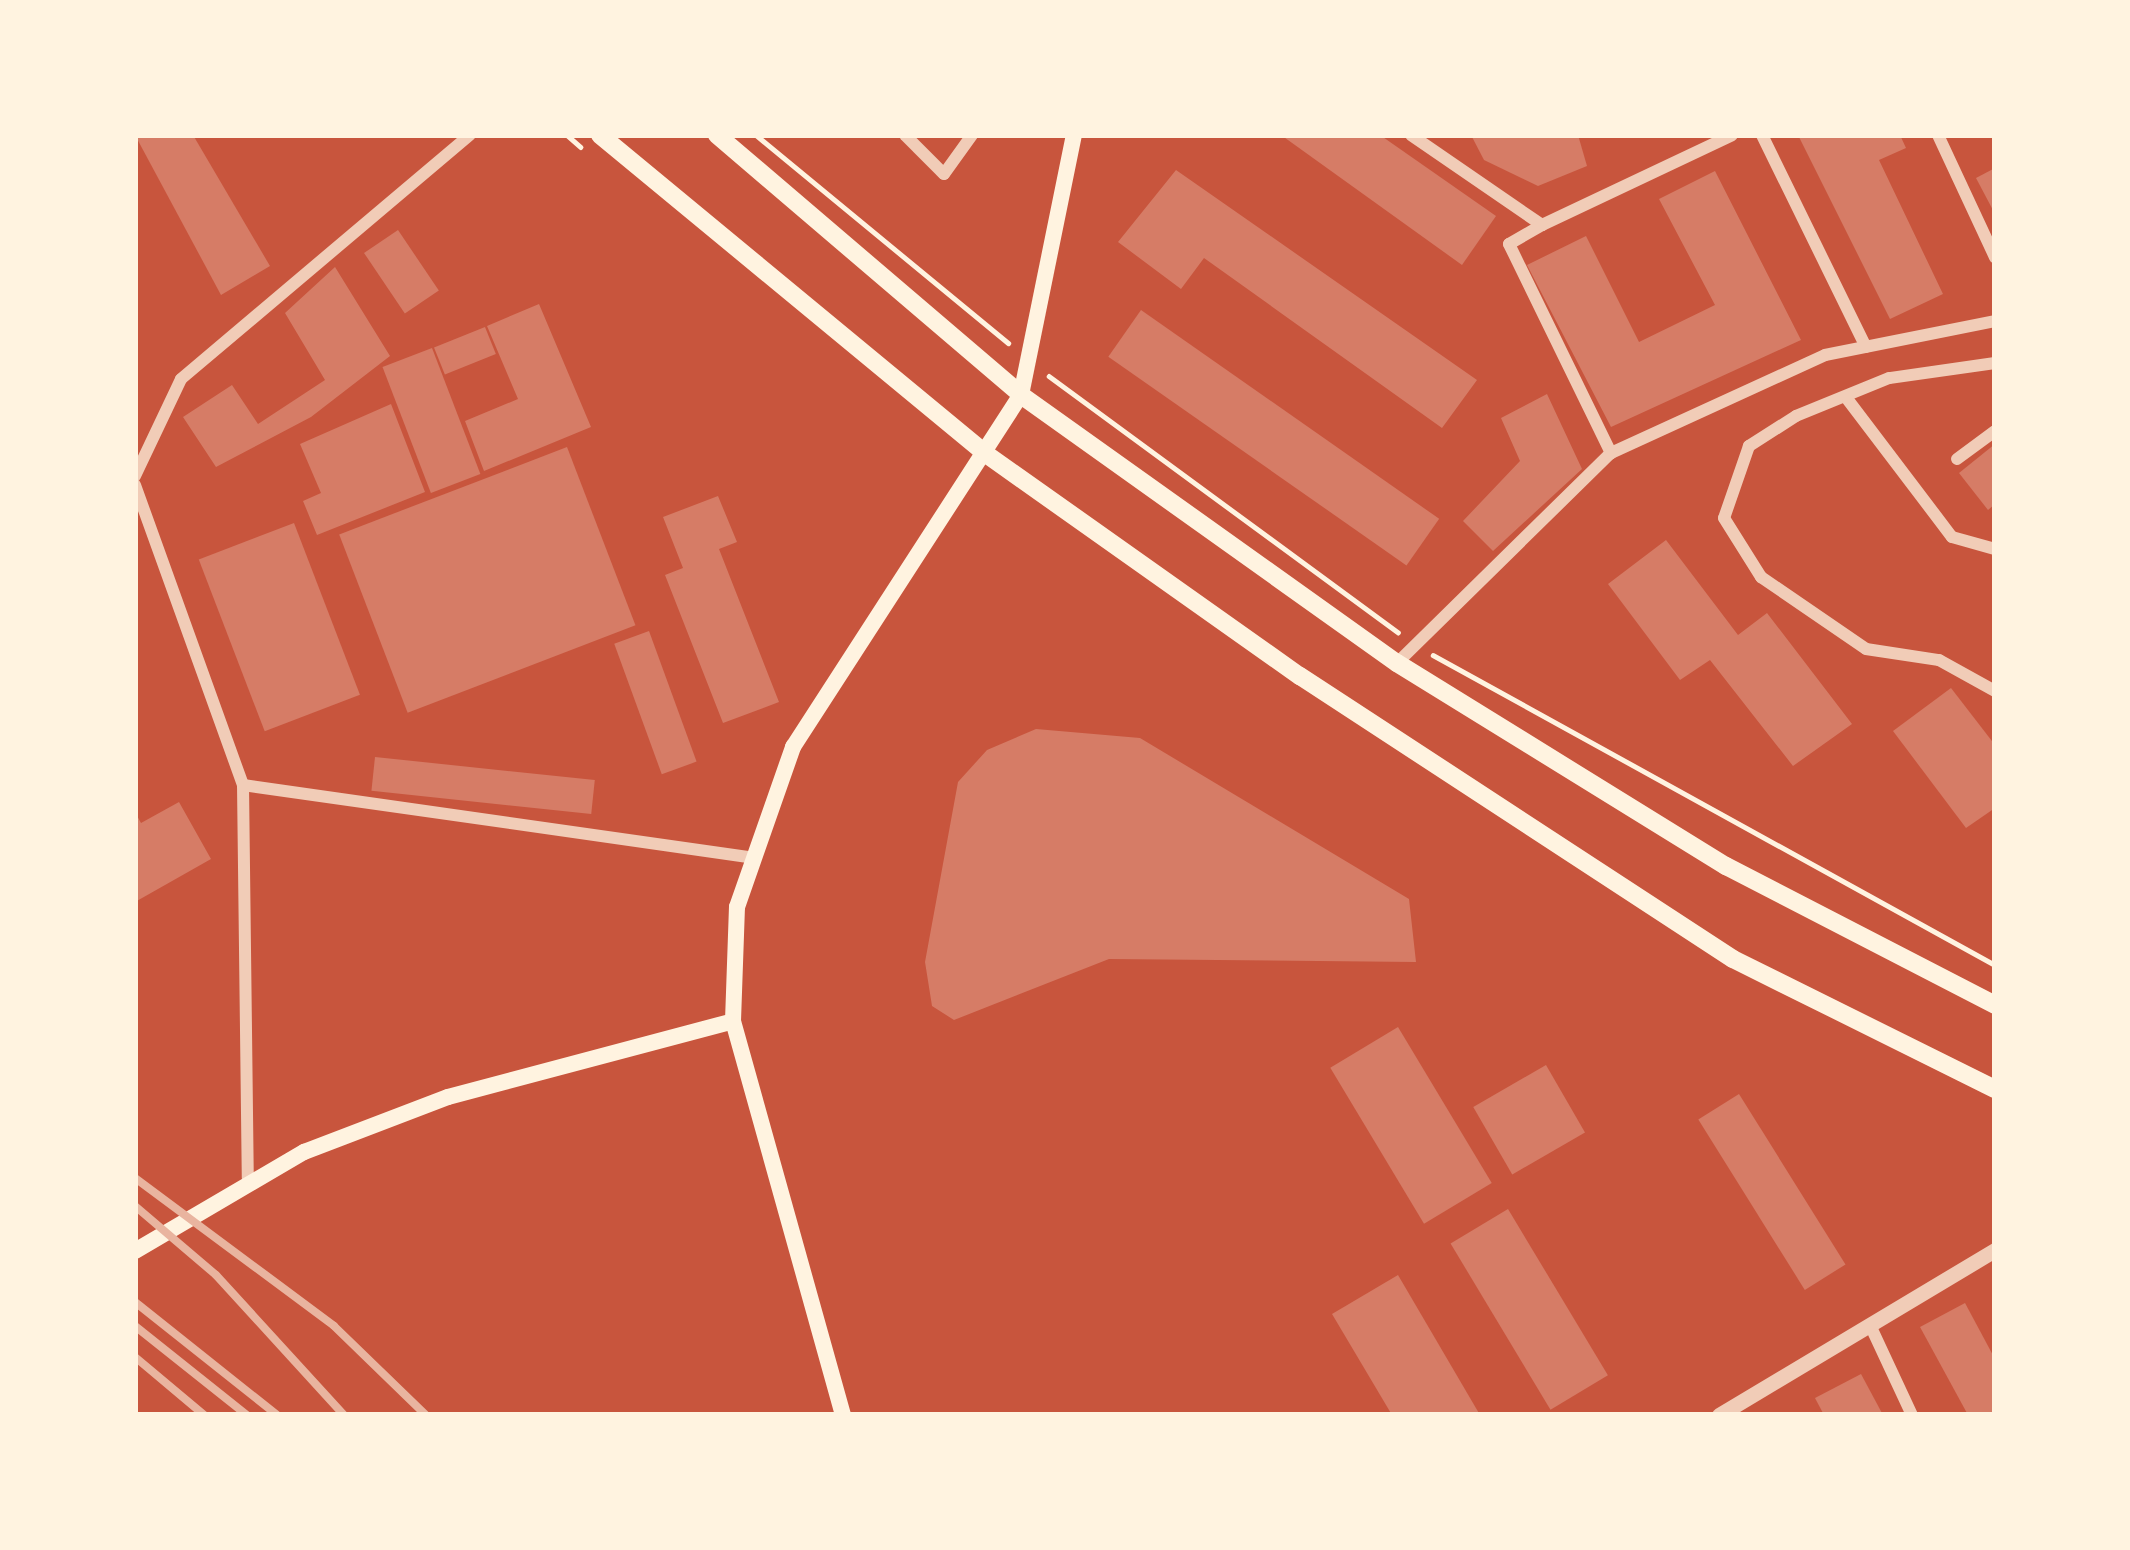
<!DOCTYPE html>
<style>
body{margin:0}
#map{position:relative;width:2130px;height:1550px;overflow:hidden;background:#c8553d;font-family:"Source Sans 3",sans-serif}
div>[style]{position:absolute}
[style*='--x']{left:calc(var(--x)*1px);top:calc(var(--y)*1px);width:calc(var(--w)*1px);rotate:calc(var(--a)*1deg)}
.building>*{inset:0;background:#d67c66;transform-origin:0 0}
.path>*{height:4.5px;margin:-2.25px;padding:0 2.25px;transform-origin:2.25px;border-radius:2.25px;background:#fff3e0}
.minor>*{height:12px;margin:-6px;padding:0 6px;transform-origin:6px;border-radius:6px;background:#f1ccb7}
.tertiary>*{height:15px;margin:-7.5px;padding:0 7.5px;transform-origin:7.5px;border-radius:7.5px;background:#f1ccb7}
.secondary>*{height:16px;margin:-8px;padding:0 8px;transform-origin:8px;border-radius:8px;background:#fff3e0}
.primary>*{height:18px;margin:-9px;padding:0 9px;transform-origin:9px;border-radius:9px;background:#fff3e0}
.rail>*{height:8px;margin:-4px;padding:0 4px;transform-origin:4px;border-radius:4px;background:#e9b49f}
span{translate:-50% -50%;white-space:nowrap;text-align:center;line-height:1.15;-webkit-text-stroke:12px #fff3e0;paint-order:stroke}
.frame{position:absolute;inset:0;border:138px solid #fff3e0;pointer-events:none}
</style>
<div id="map">
<div class="building">
<div style="clip-path:polygon(135px 135px,193px 135px,270px 266px,221px 295px)"></div>
<div style="clip-path:polygon(1281px 135px,1380px 135px,1496px 216px,1462px 265px)"></div>
<div style="clip-path:polygon(1471px 135px,1578px 135px,1587px 166px,1538px 186px,1484px 160px)"></div>
<div style="clip-path:polygon(1798px 135px,1900px 135px,1906px 148px,1879px 160px,1943px 294px,1890px 319px)"></div>
<div style="clip-path:polygon(1995px 168px,1995px 214px,1976px 178px)"></div>
<div style="clip-path:polygon(1176px 170px,1477px 380px,1442px 428px,1204px 258px,1181px 289px,1118px 242px)"></div>
<div style="clip-path:polygon(1715px 171px,1801px 340px,1611px 427px,1527px 265px,1586px 236px,1639px 342px,1715px 305px,1659px 199px)"></div>
<div style="left:398px;top:230px;width:73px;height:41px;rotate:56deg"></div>
<div style="clip-path:polygon(335px 267px,390px 356px,311px 417px,216px 467px,183px 417px,232px 385px,258px 424px,325px 380px,285px 313px)"></div>
<div style="clip-path:polygon(539px 304px,591px 427px,484px 471px,465px 421px,518px 399px,487px 326px)"></div>
<div style="left:1141px;top:310px;width:364px;height:57px;rotate:35deg"></div>
<div style="left:485px;top:327px;width:29px;height:55px;rotate:68deg"></div>
<div style="left:432px;top:348px;width:135px;height:53px;rotate:69deg"></div>
<div style="clip-path:polygon(1547px 394px,1582px 469px,1493px 551px,1463px 521px,1520px 461px,1501px 418px)"></div>
<div style="clip-path:polygon(391px 404px,425px 492px,317px 535px,303px 501px,321px 493px,300px 444px)"></div>
<div style="clip-path:polygon(1995px 444px,1995px 504px,1988px 510px,1959px 473px)"></div>
<div style="left:567px;top:447px;width:191px;height:244px;rotate:69deg"></div>
<div style="clip-path:polygon(718px 496px,737px 542px,719px 549px,779px 702px,723px 723px,665px 575px,683px 568px,663px 517px)"></div>
<div style="left:294px;top:523px;width:184px;height:102px;rotate:69deg"></div>
<div style="clip-path:polygon(1666px 540px,1738px 635px,1767px 613px,1852px 724px,1793px 766px,1710px 660px,1680px 680px,1608px 584px)"></div>
<div style="left:649px;top:631px;width:139px;height:37px;rotate:70deg"></div>
<div style="clip-path:polygon(1951px 688px,1995px 745px,1995px 808px,1966px 828px,1893px 731px)"></div>
<div style="clip-path:polygon(1036px 729px,1140px 738px,1409px 899px,1416px 962px,1109px 959px,954px 1020px,932px 1006px,925px 962px,958px 782px,987px 750px)"></div>
<div style="left:375px;top:757px;width:221px;height:34px;rotate:6deg"></div>
<div style="clip-path:polygon(179px 802px,211px 859px,135px 902px,135px 812px,141px 823px)"></div>
<div style="left:1398px;top:1027px;width:182px;height:79px;rotate:59deg"></div>
<div style="left:1546px;top:1065px;width:78px;height:84px;rotate:60deg"></div>
<div style="left:1739px;top:1094px;width:201px;height:48px;rotate:58deg"></div>
<div style="left:1508px;top:1209px;width:194px;height:67px;rotate:59deg"></div>
<div style="clip-path:polygon(1398px 1275px,1480px 1415px,1392px 1415px,1332px 1314px)"></div>
<div style="clip-path:polygon(1965px 1303px,1995px 1359px,1995px 1415px,1968px 1415px,1920px 1327px)"></div>
<div style="clip-path:polygon(1861px 1374px,1883px 1415px,1824px 1415px,1815px 1398px)"></div>
</div>
<div class="path">
<div style="--x:567;--y:135;--w:18;--a:41"></div>
<div style="--x:756;--y:135;--w:327;--a:39.5"></div>
<div style="--x:1049;--y:376;--w:433;--a:36.3"></div>
<div style="--x:1433;--y:655;--w:642;--a:28.88"></div>
</div>
<div class="minor">
<div style="--x:905;--y:135;--w:55;--a:45"></div>
<div style="--x:944;--y:174;--w:48;--a:-54.3"></div>
<div style="--x:1411;--y:135;--w:159;--a:34.5"></div>
<div style="--x:1542;--y:225;--w:210;--a:-25.3"></div>
<div style="--x:1762;--y:135;--w:236;--a:63.9"></div>
<div style="--x:1938;--y:135;--w:135;--a:65"></div>
<div style="--x:1542;--y:225;--w:38;--a:150"></div>
<div style="--x:1509;--y:244;--w:233;--a:64"></div>
<div style="--x:1995;--y:363;--w:107;--a:171.9"></div>
<div style="--x:1889;--y:378;--w:100;--a:157.8"></div>
<div style="--x:1796;--y:416;--w:56;--a:147.4"></div>
<div style="--x:1749;--y:446;--w:76;--a:109.1"></div>
<div style="--x:1724;--y:518;--w:70;--a:57.9"></div>
<div style="--x:1761;--y:577;--w:127;--a:34.4"></div>
<div style="--x:1866;--y:649;--w:74;--a:8.6"></div>
<div style="--x:1939;--y:660;--w:64;--a:29"></div>
<div style="--x:1848;--y:400;--w:172;--a:52.8"></div>
<div style="--x:1952;--y:537;--w:45;--a:15.6"></div>
<div style="--x:1957;--y:459;--w:47;--a:-36.4"></div>
<div style="--x:135;--y:476;--w:107;--a:-64.6"></div>
<div style="--x:181;--y:379;--w:378;--a:-40.2"></div>
<div style="--x:135;--y:485;--w:319;--a:70.2"></div>
<div style="--x:243;--y:785;--w:393;--a:89.3"></div>
<div style="--x:1397;--y:663;--w:300;--a:-44.5"></div>
<div style="--x:1611;--y:453;--w:235;--a:-24.6"></div>
<div style="--x:1825;--y:355;--w:173;--a:-11.3"></div>
<div style="--x:243;--y:785;--w:510;--a:8.11"></div>
<div style="--x:1870;--y:1325;--w:99;--a:65"></div>
</div>
<div class="tertiary">
<div style="--x:1719;--y:1415;--w:322;--a:-30.9"></div>
</div>
<div class="secondary">
<div style="--x:135;--y:1251;--w:196;--a:-30.4"></div>
<div style="--x:304;--y:1152;--w:154;--a:-20.9"></div>
<div style="--x:448;--y:1097;--w:295;--a:-14.9"></div>
<div style="--x:843;--y:1415;--w:409;--a:-105.6"></div>
<div style="--x:733;--y:1021;--w:114;--a:-88"></div>
<div style="--x:737;--y:907;--w:170;--a:-70.7"></div>
<div style="--x:793;--y:747;--w:419;--a:-57.1"></div>
<div style="--x:1021;--y:395;--w:265;--a:-78.5"></div>
</div>
<div class="primary">
<div style="--x:600;--y:135;--w:501;--a:39.57"></div>
<div style="--x:986;--y:454;--w:385;--a:35.3"></div>
<div style="--x:1300;--y:676;--w:517;--a:33.17"></div>
<div style="--x:1733;--y:959;--w:292;--a:26.4"></div>
<div style="--x:717;--y:135;--w:400;--a:40.5"></div>
<div style="--x:1021;--y:395;--w:462;--a:35.5"></div>
<div style="--x:1397;--y:663;--w:387;--a:31.7"></div>
<div style="--x:1726;--y:866;--w:303;--a:27.3"></div>
</div>
<div class="rail">
<div style="--x:135;--y:1178;--w:248;--a:36.6"></div>
<div style="--x:334;--y:1326;--w:128;--a:44.1"></div>
<div style="--x:135;--y:1206;--w:106;--a:40.4"></div>
<div style="--x:216;--y:1275;--w:190;--a:47.6"></div>
<div style="--x:135;--y:1302;--w:181;--a:38.5"></div>
<div style="--x:135;--y:1326;--w:143;--a:38.5"></div>
<div style="--x:135;--y:1357;--w:90;--a:40"></div>
</div>
<div class="frame"></div>
</div>
